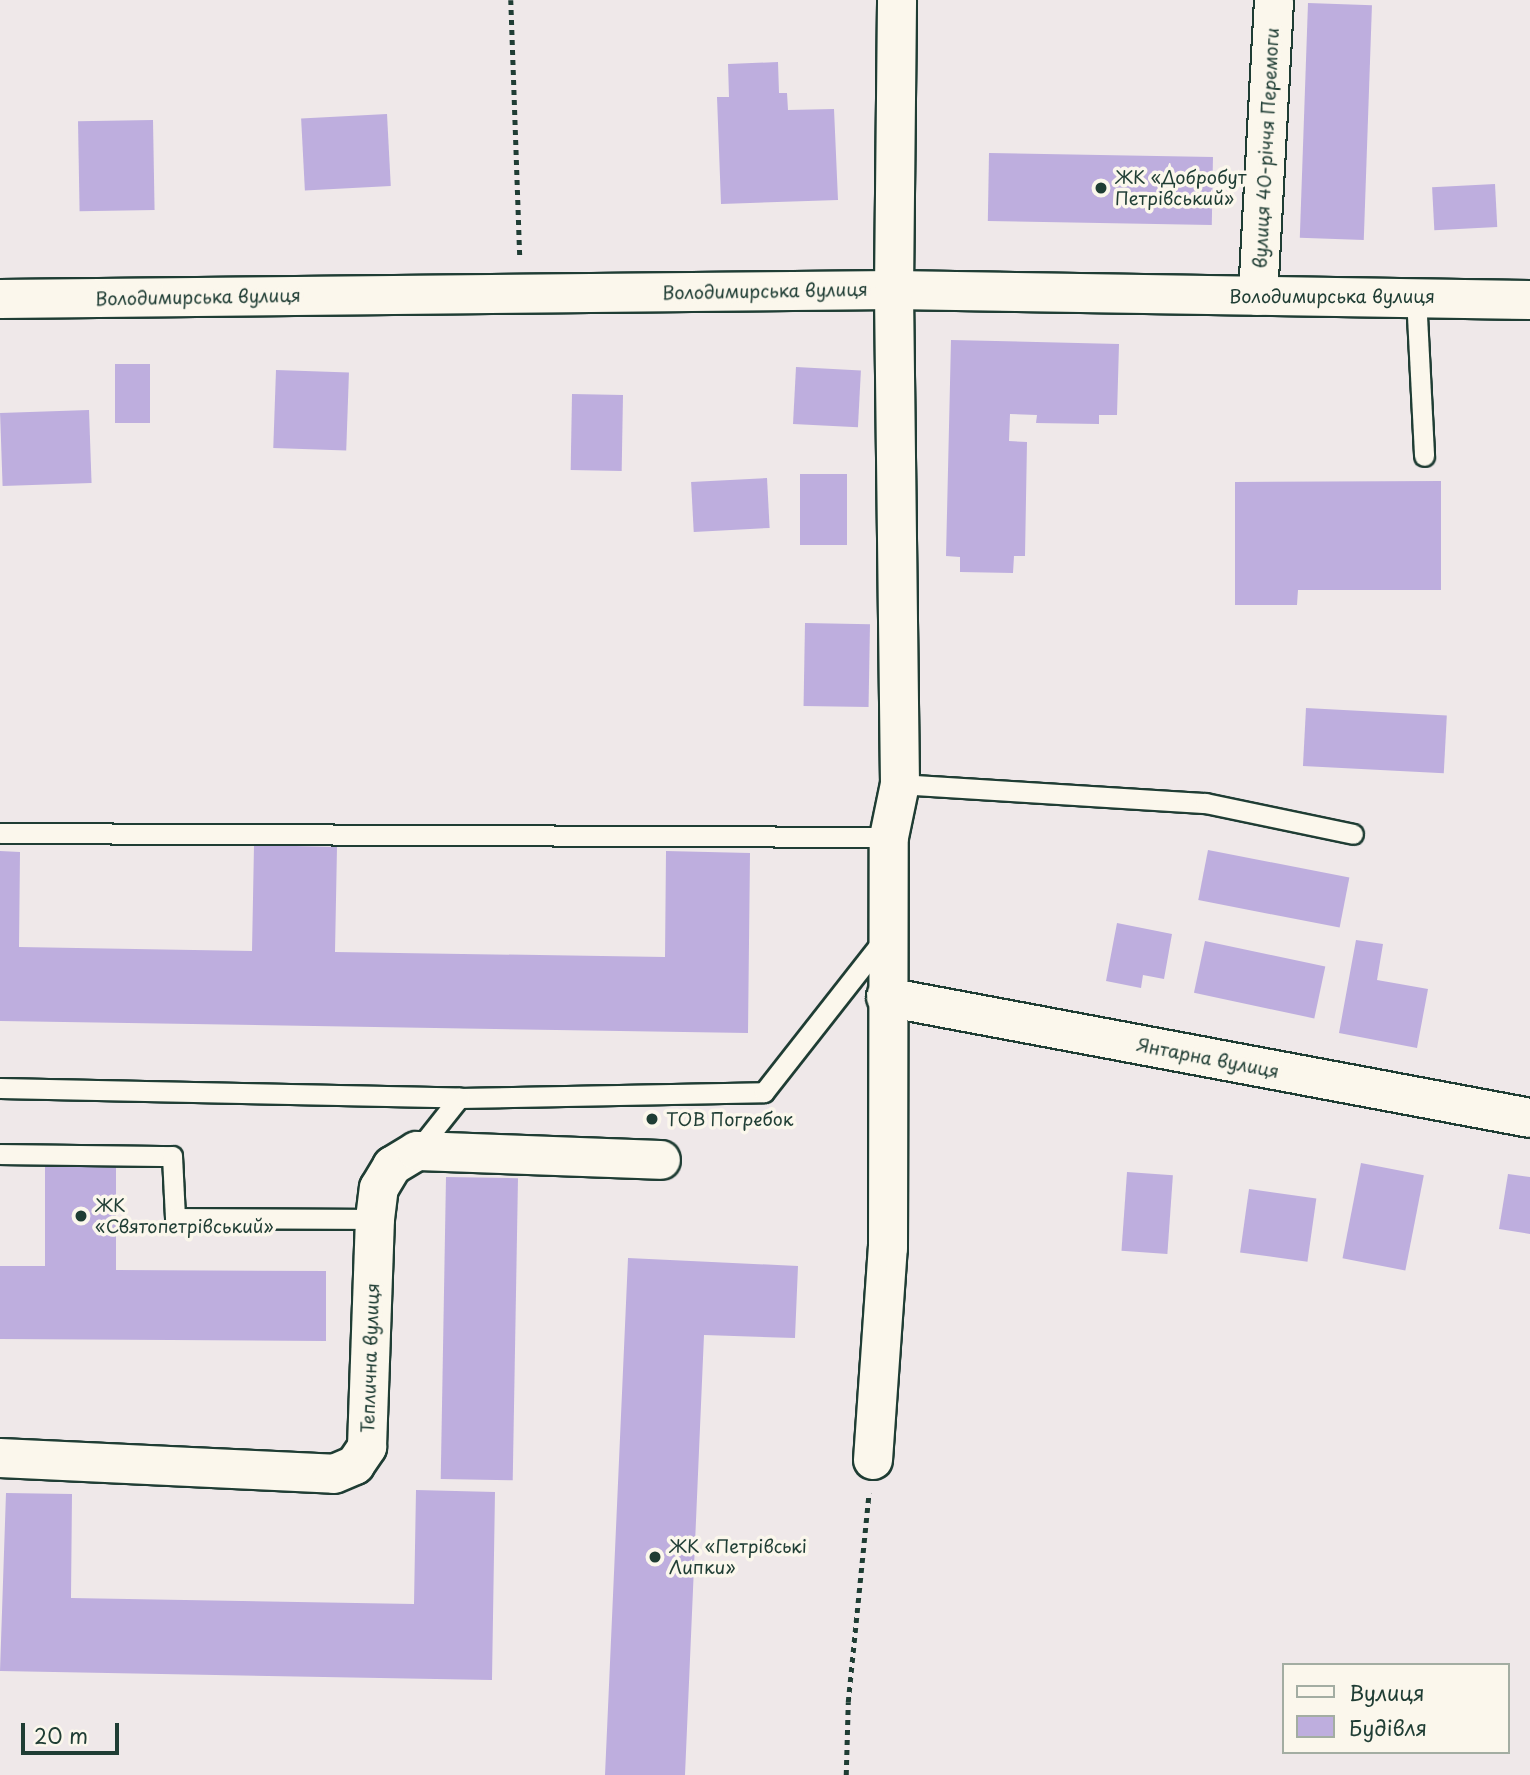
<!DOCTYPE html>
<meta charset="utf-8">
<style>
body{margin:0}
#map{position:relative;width:1530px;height:1775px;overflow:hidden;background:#efe8e9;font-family:"Playpen Sans",sans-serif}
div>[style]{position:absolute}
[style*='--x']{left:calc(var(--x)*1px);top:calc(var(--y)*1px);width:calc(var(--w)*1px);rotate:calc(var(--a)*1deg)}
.building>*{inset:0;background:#beaede;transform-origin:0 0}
.path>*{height:4.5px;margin-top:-2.25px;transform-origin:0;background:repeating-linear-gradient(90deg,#1f3d34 0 5px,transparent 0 10px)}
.roads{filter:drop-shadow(2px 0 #1f3d34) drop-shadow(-2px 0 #1f3d34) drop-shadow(0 2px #1f3d34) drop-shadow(0 -2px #1f3d34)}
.lane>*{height:19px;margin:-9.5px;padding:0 9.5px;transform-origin:9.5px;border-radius:9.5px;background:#fbf7ec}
.street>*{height:38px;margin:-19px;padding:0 19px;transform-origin:19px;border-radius:19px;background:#fbf7ec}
.dots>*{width:19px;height:19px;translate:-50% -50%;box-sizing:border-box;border:4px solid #fbf7ec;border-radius:50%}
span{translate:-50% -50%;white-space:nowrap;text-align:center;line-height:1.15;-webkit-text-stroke:7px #fbf7ec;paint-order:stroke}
.street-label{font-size:18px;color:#1f3d34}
.poi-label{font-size:18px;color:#1f3d34}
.left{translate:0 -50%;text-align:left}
.legend{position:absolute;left:1282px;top:1663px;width:228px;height:91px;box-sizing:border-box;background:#fbf7ec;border:2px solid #a3ada2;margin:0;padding:9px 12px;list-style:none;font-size:21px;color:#1f3d34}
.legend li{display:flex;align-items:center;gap:14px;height:35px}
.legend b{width:35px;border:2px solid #a3ada2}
.scale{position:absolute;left:21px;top:1723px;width:98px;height:32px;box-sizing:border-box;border:4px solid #1f3d34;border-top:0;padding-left:9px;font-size:21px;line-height:24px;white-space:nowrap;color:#1f3d34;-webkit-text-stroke:5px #fbf7ec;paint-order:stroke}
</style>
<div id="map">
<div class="building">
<div style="left:1308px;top:3px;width:64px;height:235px;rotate:2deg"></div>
<div style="clip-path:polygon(778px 62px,779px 93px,787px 93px,788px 110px,834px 109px,838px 200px,721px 204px,717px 97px,729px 97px,728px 64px)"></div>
<div style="left:387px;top:114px;width:72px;height:86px;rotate:87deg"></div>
<div style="left:153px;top:120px;width:90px;height:75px;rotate:89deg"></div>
<div style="left:989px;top:153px;width:224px;height:68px;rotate:1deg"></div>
<div style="left:1495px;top:184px;width:43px;height:63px;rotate:87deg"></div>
<div style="clip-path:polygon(951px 340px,1119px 344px,1117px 415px,1099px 415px,1099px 424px,1036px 423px,1037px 415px,1010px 414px,1009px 441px,1027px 442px,1025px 556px,1014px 556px,1013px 573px,960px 572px,960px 557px,946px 556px)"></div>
<div style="left:115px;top:364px;width:35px;height:59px"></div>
<div style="left:796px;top:367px;width:65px;height:57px;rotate:3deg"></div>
<div style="left:276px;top:370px;width:73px;height:78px;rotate:2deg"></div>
<div style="left:572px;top:394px;width:51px;height:76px;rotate:1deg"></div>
<div style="left:89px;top:410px;width:73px;height:89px;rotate:88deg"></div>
<div style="left:800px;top:474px;width:47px;height:71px"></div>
<div style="left:767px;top:478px;width:50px;height:76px;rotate:87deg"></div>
<div style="clip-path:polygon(1441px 481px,1441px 590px,1298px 590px,1297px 605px,1235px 605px,1235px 482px)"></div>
<div style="left:805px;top:623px;width:65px;height:83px;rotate:1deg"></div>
<div style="left:1306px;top:708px;width:141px;height:58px;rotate:3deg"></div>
<div style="clip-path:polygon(254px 845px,337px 847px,335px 952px,665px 957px,666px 851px,750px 853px,748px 1033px,0 1021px,0 851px,20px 852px,19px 947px,252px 951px)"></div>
<div style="left:1208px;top:850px;width:144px;height:51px;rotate:11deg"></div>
<div style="clip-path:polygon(1117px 923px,1172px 934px,1164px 979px,1143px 975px,1141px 988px,1106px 981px)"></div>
<div style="clip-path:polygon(1356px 940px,1383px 944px,1377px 980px,1428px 989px,1417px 1048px,1339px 1033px)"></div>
<div style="left:1205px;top:941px;width:123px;height:53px;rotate:12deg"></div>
<div style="left:1361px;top:1163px;width:64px;height:97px;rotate:11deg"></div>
<div style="clip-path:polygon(45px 1166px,116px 1167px,116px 1270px,326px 1271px,326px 1341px,0 1339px,0 1266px,45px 1266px)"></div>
<div style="left:1127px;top:1172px;width:46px;height:79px;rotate:4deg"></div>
<div style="clip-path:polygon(1508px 1174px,1530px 1177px,1530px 1234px,1499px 1229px)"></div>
<div style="left:446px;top:1177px;width:72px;height:302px;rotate:1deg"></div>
<div style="left:1249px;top:1189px;width:68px;height:64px;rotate:8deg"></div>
<div style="clip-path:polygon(628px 1258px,798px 1266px,795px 1338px,704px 1335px,685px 1775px,605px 1775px)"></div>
<div style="clip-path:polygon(416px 1490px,495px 1492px,492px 1680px,0 1671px,6px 1493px,72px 1494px,71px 1598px,414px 1604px)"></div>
</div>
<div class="path">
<div style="--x:511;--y:0;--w:258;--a:88"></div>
<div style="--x:846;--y:1775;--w:73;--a:-88.4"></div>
<div style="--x:848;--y:1702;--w:210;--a:-84.3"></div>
</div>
<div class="roads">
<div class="lane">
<div style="--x:1416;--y:296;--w:160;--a:87.1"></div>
<div style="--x:900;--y:784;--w:306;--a:3.6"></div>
<div style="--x:1205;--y:803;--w:151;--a:11.8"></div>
<div style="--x:0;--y:833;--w:889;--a:0.26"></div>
<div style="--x:0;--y:1088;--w:459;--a:1.2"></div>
<div style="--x:459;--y:1098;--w:305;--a:-1.1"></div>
<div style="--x:764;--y:1092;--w:194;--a:-51.9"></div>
<div style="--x:417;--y:1151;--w:68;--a:-51.6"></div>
<div style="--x:0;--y:1154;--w:172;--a:0.7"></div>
<div style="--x:172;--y:1156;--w:62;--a:87.2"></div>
<div style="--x:175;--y:1218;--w:200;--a:0.3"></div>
</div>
<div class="street">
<div style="--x:1258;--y:296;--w:296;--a:-86.9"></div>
<div style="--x:0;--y:299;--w:894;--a:-0.58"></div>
<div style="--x:894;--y:290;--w:636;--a:0.9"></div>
<div style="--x:886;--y:997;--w:655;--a:10.64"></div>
<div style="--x:0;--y:1458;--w:334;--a:2.7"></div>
<div style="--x:334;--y:1474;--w:23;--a:-23"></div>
<div style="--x:355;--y:1465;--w:22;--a:-56"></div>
<div style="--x:367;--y:1447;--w:228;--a:-88"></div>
<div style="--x:375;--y:1219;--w:31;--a:-83"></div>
<div style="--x:379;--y:1188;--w:26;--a:-59"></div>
<div style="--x:392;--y:1166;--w:29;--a:-31"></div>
<div style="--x:417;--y:1151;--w:244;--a:2.1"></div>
<div style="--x:873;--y:1460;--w:213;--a:-86"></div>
<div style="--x:888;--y:1248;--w:411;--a:-89.9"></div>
<div style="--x:889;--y:837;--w:54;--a:-78.3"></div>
<div style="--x:900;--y:784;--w:494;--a:-90.7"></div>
<div style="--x:894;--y:290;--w:290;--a:-89.4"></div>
</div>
</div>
<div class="dots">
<div style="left:1101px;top:188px;background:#1f3d34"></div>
<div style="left:652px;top:1119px;background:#1f3d34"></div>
<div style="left:81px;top:1216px;background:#1f3d34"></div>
<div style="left:655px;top:1557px;background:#1f3d34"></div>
</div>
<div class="street-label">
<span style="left:1266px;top:148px;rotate:-87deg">вулиця 40-річчя Перемоги</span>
<span style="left:765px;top:291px;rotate:-1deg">Володимирська вулиця</span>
<span style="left:1332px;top:296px">Володимирська вулиця</span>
<span style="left:198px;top:297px;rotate:-1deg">Володимирська вулиця</span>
<span style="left:1208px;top:1058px;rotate:11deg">Янтарна вулиця</span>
<span style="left:370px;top:1358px;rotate:-88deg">Теплична вулиця</span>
</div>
<div class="poi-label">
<span class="left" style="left:1115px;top:188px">ЖК «Добробут<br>Петрівський»</span>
<span class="left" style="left:666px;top:1119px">ТОВ Погребок</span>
<span class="left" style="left:95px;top:1216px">ЖК<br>«Святопетрівський»</span>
<span class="left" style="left:669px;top:1557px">ЖК «Петрівські<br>Липки»</span>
</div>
<ul class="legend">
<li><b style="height:9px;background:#fbf7ec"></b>Вулиця</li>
<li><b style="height:19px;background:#beaede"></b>Будівля</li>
</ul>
<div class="scale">20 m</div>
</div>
